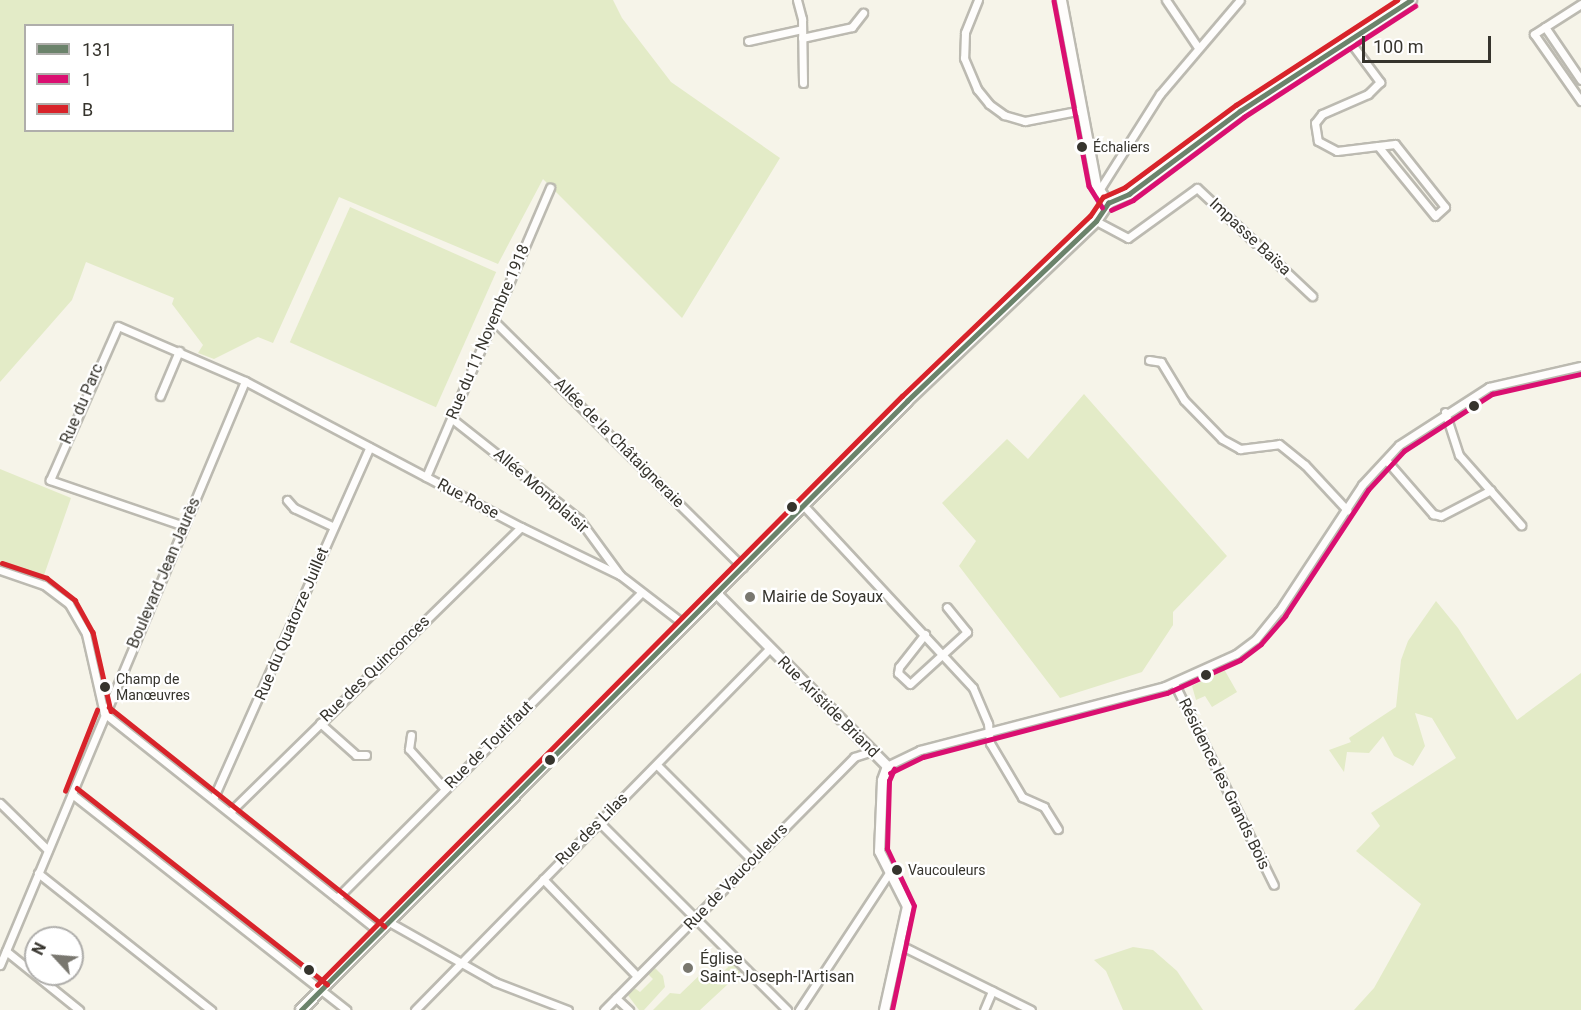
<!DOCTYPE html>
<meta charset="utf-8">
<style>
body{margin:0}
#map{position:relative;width:1581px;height:1010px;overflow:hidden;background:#f6f4e9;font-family:Roboto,sans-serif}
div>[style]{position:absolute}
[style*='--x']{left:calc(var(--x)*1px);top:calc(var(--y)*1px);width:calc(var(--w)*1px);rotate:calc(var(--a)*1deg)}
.green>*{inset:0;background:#e3ebc7;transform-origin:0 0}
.roads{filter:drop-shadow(2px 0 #bcbab1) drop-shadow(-2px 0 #bcbab1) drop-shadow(0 2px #bcbab1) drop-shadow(0 -2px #bcbab1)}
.minor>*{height:7px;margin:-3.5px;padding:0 3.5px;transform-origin:3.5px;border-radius:3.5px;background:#fefdfc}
.tertiary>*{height:9px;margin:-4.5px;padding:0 4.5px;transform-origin:4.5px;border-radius:4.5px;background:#fefdfc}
.secondary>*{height:10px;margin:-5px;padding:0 5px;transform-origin:5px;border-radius:5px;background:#fefdfc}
.bus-1>*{height:4.5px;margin:-2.25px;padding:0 2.25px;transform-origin:2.25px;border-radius:2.25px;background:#6b836b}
.bus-2>*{height:4.5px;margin:-2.25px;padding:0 2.25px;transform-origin:2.25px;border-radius:2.25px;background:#da0f71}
.bus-3>*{height:4.5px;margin:-2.25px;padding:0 2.25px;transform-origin:2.25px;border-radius:2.25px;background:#d8232a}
.dots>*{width:16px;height:16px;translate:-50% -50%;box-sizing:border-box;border:3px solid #fff;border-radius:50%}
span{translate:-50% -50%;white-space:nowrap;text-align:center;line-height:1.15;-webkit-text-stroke:4.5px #fff;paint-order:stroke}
.bus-label{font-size:14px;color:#36342d}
.left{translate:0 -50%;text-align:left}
.street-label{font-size:16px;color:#36342d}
.poi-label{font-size:16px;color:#36342d}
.legend{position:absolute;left:24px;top:24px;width:210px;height:108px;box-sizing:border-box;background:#fff;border:2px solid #afaeab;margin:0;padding:8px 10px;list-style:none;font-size:18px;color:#36342d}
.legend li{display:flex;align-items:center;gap:12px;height:30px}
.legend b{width:30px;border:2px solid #afaeab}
.north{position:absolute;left:24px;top:926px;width:60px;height:60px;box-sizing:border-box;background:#fff;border:2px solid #afaeab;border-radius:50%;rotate:296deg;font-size:16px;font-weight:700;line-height:24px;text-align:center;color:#36342d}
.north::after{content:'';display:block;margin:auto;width:21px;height:27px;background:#79776f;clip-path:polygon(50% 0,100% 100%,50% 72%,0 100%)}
.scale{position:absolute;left:1362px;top:36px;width:129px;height:27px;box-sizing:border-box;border:3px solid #36342d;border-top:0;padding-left:8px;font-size:18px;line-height:21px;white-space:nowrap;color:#36342d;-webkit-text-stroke:4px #fff;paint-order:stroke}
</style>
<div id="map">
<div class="green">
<div style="clip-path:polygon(evenodd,0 0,613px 0,622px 18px,671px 82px,780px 158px,682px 318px,543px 179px,498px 264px,339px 197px,273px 343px,258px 337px,214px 359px,198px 353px,203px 345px,172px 304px,174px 298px,86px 262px,72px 300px,0 382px,0 0,26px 26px,232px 26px,232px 130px,26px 130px,26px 26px)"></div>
<div style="left:350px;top:207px;width:160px;height:148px;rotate:24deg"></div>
<div style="clip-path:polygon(1084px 394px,1227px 556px,1173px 612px,1173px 625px,1142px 672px,1060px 698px,959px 566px,976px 541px,942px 503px,1007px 439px,1028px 459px)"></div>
<div style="clip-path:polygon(0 469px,71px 498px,43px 578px,0 563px)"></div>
<div style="clip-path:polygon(1436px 601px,1458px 628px,1517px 720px,1581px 673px,1581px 1010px,1354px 1010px,1374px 988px,1421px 904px,1356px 851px,1380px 826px,1371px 813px,1456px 758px,1432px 718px,1415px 713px,1425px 746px,1413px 766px,1394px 756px,1383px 736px,1369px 753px,1347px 752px,1344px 772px,1329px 750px,1351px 742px,1349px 738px,1396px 707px,1401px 660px,1408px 641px)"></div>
<div style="clip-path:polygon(1224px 669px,1237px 692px,1212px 707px,1205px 696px,1196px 700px,1192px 686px)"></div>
<div style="clip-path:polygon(1133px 947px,1153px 950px,1177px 971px,1203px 1010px,1123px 1010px,1106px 971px,1094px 960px)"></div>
<div style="clip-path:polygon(732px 963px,741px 972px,700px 1010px,653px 1010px,670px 993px,680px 994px,706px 969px,717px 978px)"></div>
<div style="clip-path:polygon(655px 968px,663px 976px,665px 987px,644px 1010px,639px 1010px,627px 994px,633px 987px,640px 992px,653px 979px,648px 974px)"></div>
</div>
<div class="roads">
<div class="minor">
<div style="--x:797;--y:0;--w:20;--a:75"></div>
<div style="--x:802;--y:19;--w:64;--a:89.1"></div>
<div style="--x:978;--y:0;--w:35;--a:112"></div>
<div style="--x:965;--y:33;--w:25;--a:92"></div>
<div style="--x:964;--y:58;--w:34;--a:67"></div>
<div style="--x:977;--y:89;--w:19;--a:51"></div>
<div style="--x:989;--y:104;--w:19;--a:36"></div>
<div style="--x:1004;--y:115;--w:22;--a:16"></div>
<div style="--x:1025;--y:121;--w:58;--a:-10.9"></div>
<div style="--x:1166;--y:0;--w:55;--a:56"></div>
<div style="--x:1581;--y:4;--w:56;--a:147.4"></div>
<div style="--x:1534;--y:34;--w:82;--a:55"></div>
<div style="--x:1545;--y:27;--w:64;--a:55.8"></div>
<div style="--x:802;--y:38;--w:51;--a:-12.4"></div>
<div style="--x:852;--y:27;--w:18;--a:-52"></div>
<div style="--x:1348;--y:39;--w:54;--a:53.3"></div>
<div style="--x:1380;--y:82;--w:17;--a:135"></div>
<div style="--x:1368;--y:94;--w:50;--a:156.5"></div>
<div style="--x:1322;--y:114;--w:11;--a:128"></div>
<div style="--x:1315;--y:123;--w:18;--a:81"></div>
<div style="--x:1318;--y:141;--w:21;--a:28"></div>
<div style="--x:1337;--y:151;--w:41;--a:-7"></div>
<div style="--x:1378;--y:146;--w:17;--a:-7"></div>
<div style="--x:1395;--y:144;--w:80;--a:51.6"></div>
<div style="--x:1445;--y:207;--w:13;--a:138"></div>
<div style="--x:1435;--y:216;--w:90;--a:-129.2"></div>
<div style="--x:748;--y:41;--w:55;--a:-12.5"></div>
<div style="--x:1098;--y:192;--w:116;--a:-57.7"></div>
<div style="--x:1160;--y:94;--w:123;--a:-49.6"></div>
<div style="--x:1096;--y:221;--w:36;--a:28"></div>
<div style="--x:1128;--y:238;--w:85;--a:-35.9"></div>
<div style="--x:1197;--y:188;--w:158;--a:43.2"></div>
<div style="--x:494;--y:321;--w:350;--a:44.7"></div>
<div style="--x:1149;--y:360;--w:12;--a:9"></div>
<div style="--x:1161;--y:362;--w:44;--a:58.8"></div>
<div style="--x:1184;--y:400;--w:54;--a:45.7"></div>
<div style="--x:1222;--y:439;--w:21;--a:29"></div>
<div style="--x:1240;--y:449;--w:39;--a:-7"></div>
<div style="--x:1279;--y:444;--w:33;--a:39"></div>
<div style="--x:1305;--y:465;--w:62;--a:47"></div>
<div style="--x:160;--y:396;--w:49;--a:-67.1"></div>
<div style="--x:1445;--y:412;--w:45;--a:72"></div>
<div style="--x:1459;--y:455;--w:94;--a:48.5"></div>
<div style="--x:451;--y:418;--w:163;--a:38.3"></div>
<div style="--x:579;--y:519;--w:69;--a:53.8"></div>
<div style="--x:1386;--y:460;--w:72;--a:49"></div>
<div style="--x:1433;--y:514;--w:8;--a:14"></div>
<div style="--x:1441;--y:516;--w:56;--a:-27.5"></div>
<div style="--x:426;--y:477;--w:315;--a:-66.8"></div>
<div style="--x:287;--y:500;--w:11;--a:49"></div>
<div style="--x:294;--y:508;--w:44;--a:25.4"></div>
<div style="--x:804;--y:506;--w:248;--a:47.1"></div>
<div style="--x:973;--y:688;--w:39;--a:67"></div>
<div style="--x:988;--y:724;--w:19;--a:84"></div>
<div style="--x:990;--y:743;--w:63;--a:59.3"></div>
<div style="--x:1022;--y:797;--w:24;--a:24"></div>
<div style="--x:1044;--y:807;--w:26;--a:58"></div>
<div style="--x:184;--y:526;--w:142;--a:-161.1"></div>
<div style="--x:50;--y:480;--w:168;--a:-66.2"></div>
<div style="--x:118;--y:326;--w:138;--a:23.4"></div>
<div style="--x:245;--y:381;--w:312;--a:27.9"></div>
<div style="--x:521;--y:527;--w:110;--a:25.9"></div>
<div style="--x:620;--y:575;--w:82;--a:37.6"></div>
<div style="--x:0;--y:570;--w:46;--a:18.8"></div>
<div style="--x:44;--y:585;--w:31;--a:37"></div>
<div style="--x:69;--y:604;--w:34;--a:60"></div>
<div style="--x:86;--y:634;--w:81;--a:77.2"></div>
<div style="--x:925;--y:634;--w:42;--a:128.2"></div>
<div style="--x:899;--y:667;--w:6;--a:99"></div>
<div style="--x:898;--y:673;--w:16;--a:43"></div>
<div style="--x:910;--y:684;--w:77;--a:-42.4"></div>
<div style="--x:967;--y:632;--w:32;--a:-129"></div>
<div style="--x:1174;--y:683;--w:225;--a:63.7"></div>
<div style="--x:104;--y:713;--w:352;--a:38.5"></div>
<div style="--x:320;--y:723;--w:48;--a:41.6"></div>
<div style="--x:356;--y:755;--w:10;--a:0"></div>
<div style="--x:411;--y:735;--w:14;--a:98"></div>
<div style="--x:409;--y:749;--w:54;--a:48"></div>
<div style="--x:657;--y:765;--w:134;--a:45"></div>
<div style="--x:887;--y:766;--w:37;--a:-26"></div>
<div style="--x:920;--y:750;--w:253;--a:-14.6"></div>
<div style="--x:1165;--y:686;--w:78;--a:-24.3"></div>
<div style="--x:1236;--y:654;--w:25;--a:-37"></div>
<div style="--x:1256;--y:639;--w:36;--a:-51"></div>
<div style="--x:1279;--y:611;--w:151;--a:-56.6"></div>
<div style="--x:1362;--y:485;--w:54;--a:-47.2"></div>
<div style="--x:1399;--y:445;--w:107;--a:-32.8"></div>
<div style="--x:1489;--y:387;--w:94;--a:-12.9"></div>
<div style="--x:72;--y:794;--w:349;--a:38.2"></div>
<div style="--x:213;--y:799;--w:385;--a:-66"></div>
<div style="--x:0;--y:803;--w:67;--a:44.4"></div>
<div style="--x:230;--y:812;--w:407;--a:-44.4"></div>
<div style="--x:599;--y:822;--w:266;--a:45"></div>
<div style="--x:38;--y:873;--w:221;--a:38.4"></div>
<div style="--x:543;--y:879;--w:135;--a:45.9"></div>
<div style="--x:337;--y:898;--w:431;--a:-45.1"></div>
<div style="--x:389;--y:922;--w:122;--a:29.5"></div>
<div style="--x:495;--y:982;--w:78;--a:21"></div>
<div style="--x:900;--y:945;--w:146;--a:26.4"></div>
<div style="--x:6;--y:951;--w:94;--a:38.9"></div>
<div style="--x:0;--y:965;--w:633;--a:-67.24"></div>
<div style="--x:616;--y:998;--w:18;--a:43"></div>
<div style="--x:415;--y:1010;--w:507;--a:-45.56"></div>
<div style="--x:604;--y:1010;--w:356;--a:-45.3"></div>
<div style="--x:854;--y:757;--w:19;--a:-18"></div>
<div style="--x:799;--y:1010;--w:164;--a:-56.7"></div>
<div style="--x:984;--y:1010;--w:21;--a:-67"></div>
</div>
<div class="tertiary">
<div style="--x:1061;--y:0;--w:188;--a:79.3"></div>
<div style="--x:1096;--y:185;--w:22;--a:56"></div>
<div style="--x:716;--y:593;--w:243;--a:45.3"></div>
<div style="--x:887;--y:766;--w:15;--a:110"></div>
<div style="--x:882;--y:780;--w:71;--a:92.4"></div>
<div style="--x:879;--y:851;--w:62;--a:63"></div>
<div style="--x:907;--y:906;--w:107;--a:102.5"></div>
</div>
<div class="secondary">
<div style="--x:301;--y:1010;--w:859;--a:-45.14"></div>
<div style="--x:907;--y:401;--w:261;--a:-43.6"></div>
<div style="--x:1096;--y:221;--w:22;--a:-56"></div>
<div style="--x:1108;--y:203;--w:23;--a:-23"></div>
<div style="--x:1129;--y:194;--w:139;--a:-36.8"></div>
<div style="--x:1240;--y:111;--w:204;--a:-33"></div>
</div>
</div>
<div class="bus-1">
<div style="--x:301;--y:1010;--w:859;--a:-45.14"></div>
<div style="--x:907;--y:401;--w:261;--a:-43.6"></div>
<div style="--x:1096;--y:221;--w:22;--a:-56"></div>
<div style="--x:1108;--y:203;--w:23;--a:-23"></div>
<div style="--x:1129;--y:194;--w:139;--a:-36.8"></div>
<div style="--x:1240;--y:111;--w:204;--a:-33"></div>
</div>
<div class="bus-2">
<div style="--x:1054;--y:1;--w:188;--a:79.3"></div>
<div style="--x:1089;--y:186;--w:25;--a:58"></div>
<div style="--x:1111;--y:210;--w:24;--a:-24"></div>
<div style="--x:1133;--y:200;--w:139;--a:-36.8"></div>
<div style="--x:1244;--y:117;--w:204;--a:-33"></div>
<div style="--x:890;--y:773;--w:37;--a:-26"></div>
<div style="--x:923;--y:757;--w:252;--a:-14.7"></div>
<div style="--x:1167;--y:693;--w:80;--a:-24.3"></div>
<div style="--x:1240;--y:660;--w:26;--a:-37"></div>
<div style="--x:1261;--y:644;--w:37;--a:-49"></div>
<div style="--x:1285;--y:616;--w:151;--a:-56.6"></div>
<div style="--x:1368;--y:490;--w:53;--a:-47.3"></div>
<div style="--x:1404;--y:451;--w:105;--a:-32.9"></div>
<div style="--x:1492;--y:394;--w:91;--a:-12.7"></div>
<div style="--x:892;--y:1010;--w:106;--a:-78.1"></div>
<div style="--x:914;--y:906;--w:63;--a:-115.3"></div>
<div style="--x:887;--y:849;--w:68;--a:-88.3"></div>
<div style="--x:889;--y:781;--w:13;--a:-67"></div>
</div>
<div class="bus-3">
<div style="--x:2;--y:563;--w:47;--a:18.4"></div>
<div style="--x:47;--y:578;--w:36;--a:38"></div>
<div style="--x:75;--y:600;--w:37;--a:61"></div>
<div style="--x:93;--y:632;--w:81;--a:77.2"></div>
<div style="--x:109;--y:707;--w:352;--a:38.5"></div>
<div style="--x:77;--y:788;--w:318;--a:38.1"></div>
<div style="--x:65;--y:791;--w:87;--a:-68.4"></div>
<div style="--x:317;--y:985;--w:830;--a:-45.2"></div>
<div style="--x:902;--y:396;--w:260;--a:-43.8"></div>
<div style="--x:1090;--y:216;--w:23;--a:-56"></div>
<div style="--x:1103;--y:197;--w:24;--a:-24"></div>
<div style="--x:1125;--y:187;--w:138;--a:-36.5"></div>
<div style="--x:1236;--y:105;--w:192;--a:-33.1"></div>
</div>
<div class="dots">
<div style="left:1082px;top:147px;background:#36342d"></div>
<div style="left:1474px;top:406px;background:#36342d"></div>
<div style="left:792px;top:507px;background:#36342d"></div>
<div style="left:750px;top:597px;background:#79776f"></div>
<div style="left:1206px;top:675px;background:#36342d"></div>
<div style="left:105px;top:687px;background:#36342d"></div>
<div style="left:550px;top:760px;background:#36342d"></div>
<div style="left:897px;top:870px;background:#36342d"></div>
<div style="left:688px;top:968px;background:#79776f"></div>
<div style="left:309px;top:970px;background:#36342d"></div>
</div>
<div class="bus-label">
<span class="left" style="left:1093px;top:147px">Échaliers</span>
<span class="left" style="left:116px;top:687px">Champ de<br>Manœuvres</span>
<span class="left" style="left:908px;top:870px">Vaucouleurs</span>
</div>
<div class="street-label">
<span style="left:1250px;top:237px;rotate:43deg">Impasse Baïsa</span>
<span style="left:488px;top:332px;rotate:-67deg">Rue du 11 Novembre 1918</span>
<span style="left:82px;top:404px;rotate:-67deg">Rue du Parc</span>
<span style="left:619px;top:443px;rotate:45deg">Allée de la Châtaigneraie</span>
<span style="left:541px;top:491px;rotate:41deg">Allée Montplaisir</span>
<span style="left:468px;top:499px;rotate:28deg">Rue Rose</span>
<span style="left:164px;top:573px;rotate:-67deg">Boulevard Jean Jaurès</span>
<span style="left:292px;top:624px;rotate:-67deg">Rue du Quatorze Juillet</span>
<span style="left:375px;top:669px;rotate:-44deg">Rue des Quinconces</span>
<span style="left:828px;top:707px;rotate:45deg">Rue Aristide Briand</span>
<span style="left:489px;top:745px;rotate:-45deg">Rue de Toutifaut</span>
<span style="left:1224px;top:784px;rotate:64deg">Résidence les Grands Bois</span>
<span style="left:592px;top:829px;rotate:-45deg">Rue des Lilas</span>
<span style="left:736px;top:877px;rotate:-46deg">Rue de Vaucouleurs</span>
</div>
<div class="poi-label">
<span class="left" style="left:762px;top:597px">Mairie de Soyaux</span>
<span class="left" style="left:700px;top:968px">Église<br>Saint-Joseph-l'Artisan</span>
</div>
<ul class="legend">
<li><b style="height:8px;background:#6b836b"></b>131</li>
<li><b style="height:8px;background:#da0f71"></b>1</li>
<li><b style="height:8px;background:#d8232a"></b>B</li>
</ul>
<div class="north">N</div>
<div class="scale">100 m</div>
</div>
